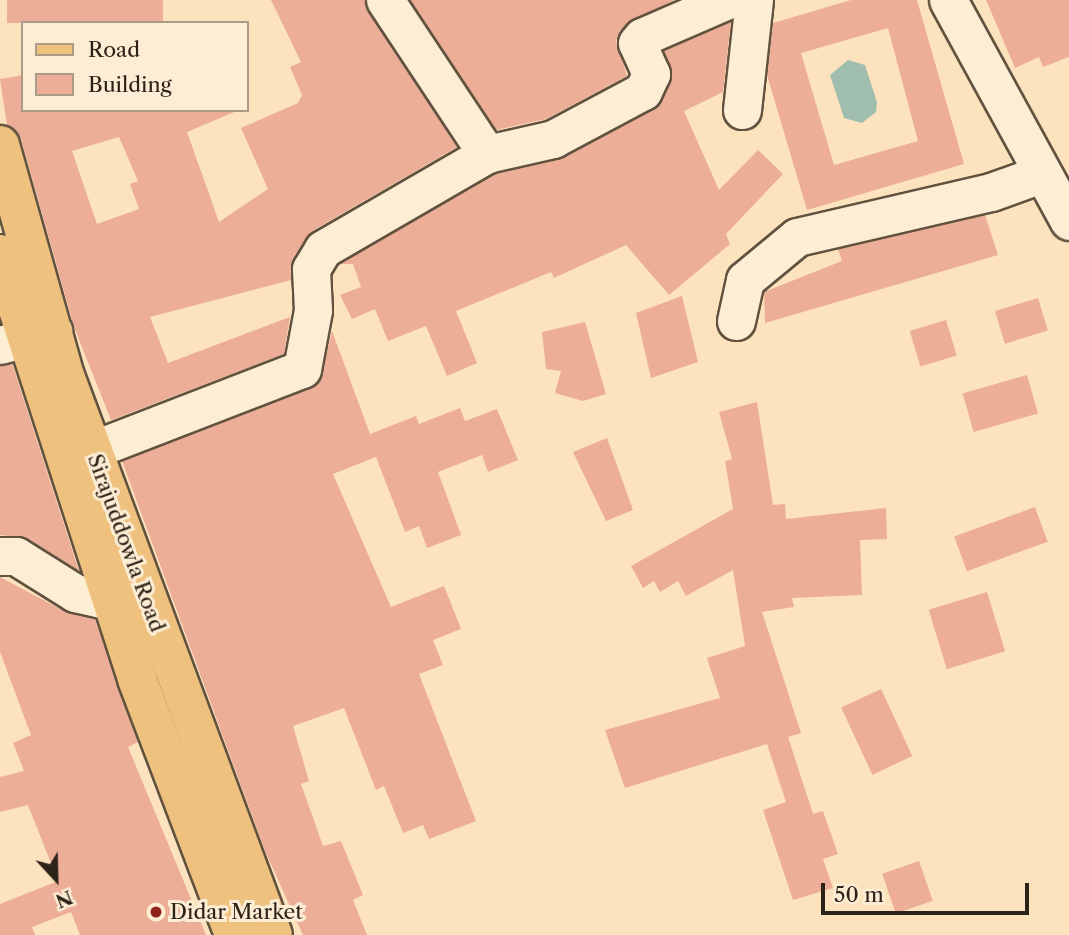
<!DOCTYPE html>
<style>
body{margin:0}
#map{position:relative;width:1069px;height:935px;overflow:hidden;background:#fce3bd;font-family:"Libre Caslon Text",serif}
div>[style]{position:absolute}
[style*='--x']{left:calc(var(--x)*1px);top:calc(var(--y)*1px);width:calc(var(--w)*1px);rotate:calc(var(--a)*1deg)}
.water>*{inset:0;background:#a0bead}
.building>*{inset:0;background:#edae97;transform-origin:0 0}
.roads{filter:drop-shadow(2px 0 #615240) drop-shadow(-2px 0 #615240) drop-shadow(0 2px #615240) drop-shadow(0 -2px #615240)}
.minor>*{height:37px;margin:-18.5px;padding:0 18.5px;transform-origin:18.5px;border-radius:18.5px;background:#fdedd4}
.major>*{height:38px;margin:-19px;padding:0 19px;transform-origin:19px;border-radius:19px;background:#eec27e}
.dots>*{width:19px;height:19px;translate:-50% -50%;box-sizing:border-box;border:4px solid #fdedd4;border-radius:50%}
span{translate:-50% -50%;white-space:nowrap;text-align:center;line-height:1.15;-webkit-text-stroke:6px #fdedd4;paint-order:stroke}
.street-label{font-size:21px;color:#2d2217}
.poi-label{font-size:21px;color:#2d2217}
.left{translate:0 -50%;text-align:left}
.legend{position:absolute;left:21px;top:21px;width:228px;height:91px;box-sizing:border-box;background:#fdedd4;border:2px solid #aa9c88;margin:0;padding:9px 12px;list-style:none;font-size:21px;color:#2d2217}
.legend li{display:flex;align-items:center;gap:14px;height:35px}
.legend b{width:35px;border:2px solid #aa9c88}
.north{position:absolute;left:21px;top:844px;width:70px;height:70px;-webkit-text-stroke:5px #fdedd4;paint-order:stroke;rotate:158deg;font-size:19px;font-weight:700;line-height:28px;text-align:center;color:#2d2217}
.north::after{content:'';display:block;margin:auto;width:24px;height:32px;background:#2d2217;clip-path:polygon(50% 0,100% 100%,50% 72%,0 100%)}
.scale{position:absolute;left:821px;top:883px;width:208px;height:32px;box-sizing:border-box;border:4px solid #2d2217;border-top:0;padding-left:9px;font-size:21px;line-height:24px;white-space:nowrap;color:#2d2217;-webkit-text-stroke:5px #fdedd4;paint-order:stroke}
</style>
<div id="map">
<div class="water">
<div style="clip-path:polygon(848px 60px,865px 65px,877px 102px,876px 112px,862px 123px,844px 118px,830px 75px)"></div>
</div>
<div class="building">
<div style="left:7px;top:0;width:156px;height:23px"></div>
<div style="clip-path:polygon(evenodd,271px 0,364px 0,457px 147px,312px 231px,293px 258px,291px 280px,150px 317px,168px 363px,290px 317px,284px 354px,111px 420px,74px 327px,21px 139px,7px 125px,0 79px,23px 75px,23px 110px,239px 110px,187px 132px,219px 222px,268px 189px,241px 128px,298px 103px,302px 95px,290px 67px,301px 62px,271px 0,119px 137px,138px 181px,130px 184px,139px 209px,97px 224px,72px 151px,119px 137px)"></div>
<div style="clip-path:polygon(410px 0,674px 0,620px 30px,616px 41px,627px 76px,546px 119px,496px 130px)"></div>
<div style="clip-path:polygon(evenodd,851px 0,917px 0,964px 164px,807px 210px,767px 75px,773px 23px,851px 0,888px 28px,918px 141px,834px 165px,801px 53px,888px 28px)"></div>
<div style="clip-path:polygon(986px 0,1069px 0,1069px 57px,1043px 67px,1039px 57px,1015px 68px)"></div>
<div style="clip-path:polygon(731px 21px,723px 92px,684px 111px,719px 190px,758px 150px,783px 174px,726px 234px,730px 244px,669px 295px,626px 245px,554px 278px,551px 272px,456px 311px,477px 363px,447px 376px,426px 326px,388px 341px,375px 309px,352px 319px,340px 295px,361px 287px,353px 264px,338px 264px,495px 174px,563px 158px,653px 110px,672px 75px,663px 51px)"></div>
<div style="clip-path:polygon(985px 215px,998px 255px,765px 323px,764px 292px,842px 261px,838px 249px)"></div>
<div style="clip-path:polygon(682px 296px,698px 362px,651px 378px,636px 313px)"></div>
<div style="left:1038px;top:298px;width:34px;height:45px;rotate:73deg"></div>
<div style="left:946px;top:320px;width:37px;height:38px;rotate:73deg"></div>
<div style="clip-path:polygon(585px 322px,606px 394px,583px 401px,555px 393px,561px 371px,546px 369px,542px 332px)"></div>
<div style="clip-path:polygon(332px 331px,370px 434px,416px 416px,419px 424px,460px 408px,465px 421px,497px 409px,518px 460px,488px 472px,482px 455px,438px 472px,461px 535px,427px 548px,419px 526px,405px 532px,376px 457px,333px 474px,391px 607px,444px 586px,461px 629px,433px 640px,443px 665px,419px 674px,476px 821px,429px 839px,423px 825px,403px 833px,384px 786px,376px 790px,344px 708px,293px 726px,309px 781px,301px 784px,323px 846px,341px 841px,363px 895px,353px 900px,367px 935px,303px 935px,265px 851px,122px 461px,310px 388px,322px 373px)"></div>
<div style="clip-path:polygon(12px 363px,79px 571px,27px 538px,0 535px,0 365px)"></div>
<div style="left:1027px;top:375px;width:40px;height:67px;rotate:74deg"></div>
<div style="clip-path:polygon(757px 402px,773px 505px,785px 504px,786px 519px,886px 508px,887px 539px,860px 540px,862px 595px,792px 598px,794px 607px,762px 612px,801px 733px,788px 737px,813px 814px,823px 811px,838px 854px,823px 859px,833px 888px,793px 900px,763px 810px,786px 802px,767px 744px,625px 788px,605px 730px,720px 698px,707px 658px,745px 646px,733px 570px,686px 596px,678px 581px,660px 592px,654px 581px,643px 588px,631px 566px,733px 509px,725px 461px,732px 459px,719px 412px)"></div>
<div style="clip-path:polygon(607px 438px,633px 510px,606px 521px,573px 452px)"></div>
<div style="left:1035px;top:507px;width:37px;height:86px;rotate:70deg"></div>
<div style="clip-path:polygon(0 577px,64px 611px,95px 619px,138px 742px,128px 747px,206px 935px,80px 935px,71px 912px,32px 927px,35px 935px,0 935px,0 904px,58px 881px,28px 805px,0 812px,0 777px,24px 771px,13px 743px,31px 735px,0 652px)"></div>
<div style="left:987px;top:592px;width:62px;height:61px;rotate:73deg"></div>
<div style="left:881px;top:689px;width:74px;height:44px;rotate:65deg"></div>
<div style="left:919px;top:861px;width:42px;height:39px;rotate:71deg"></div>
</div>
<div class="roads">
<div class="minor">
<div style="--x:385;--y:0;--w:185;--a:56.5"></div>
<div style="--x:948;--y:0;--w:252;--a:61.3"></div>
<div style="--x:742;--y:110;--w:111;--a:-83.8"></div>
<div style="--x:736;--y:321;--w:42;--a:-77.6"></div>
<div style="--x:745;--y:280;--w:67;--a:-39.6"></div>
<div style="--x:797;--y:237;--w:199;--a:-13.1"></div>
<div style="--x:991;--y:192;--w:53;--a:-19.8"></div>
<div style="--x:0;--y:345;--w:55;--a:-14.8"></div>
<div style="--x:92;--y:450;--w:225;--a:-21.1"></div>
<div style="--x:302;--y:369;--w:60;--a:-79.4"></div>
<div style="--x:313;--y:310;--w:41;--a:-92.8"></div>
<div style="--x:311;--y:269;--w:23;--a:-59"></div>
<div style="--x:323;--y:249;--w:190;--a:-30.1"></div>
<div style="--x:487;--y:154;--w:68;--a:-12.8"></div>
<div style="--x:553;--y:139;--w:102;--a:-28.1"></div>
<div style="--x:643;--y:91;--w:19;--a:-65"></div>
<div style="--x:651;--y:74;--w:34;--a:-114"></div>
<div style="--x:637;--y:43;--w:8;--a:-50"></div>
<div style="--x:642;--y:37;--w:93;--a:-23.5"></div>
<div style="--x:0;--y:556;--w:16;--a:0"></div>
<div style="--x:16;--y:556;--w:70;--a:32.1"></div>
<div style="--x:75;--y:593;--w:37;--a:13"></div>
</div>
<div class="major">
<div style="--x:0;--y:145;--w:240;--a:74.3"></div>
<div style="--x:65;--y:376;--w:596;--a:69.59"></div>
<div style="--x:0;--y:254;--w:447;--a:72.1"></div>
<div style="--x:137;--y:679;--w:274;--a:69.2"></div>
</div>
</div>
<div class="dots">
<div style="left:156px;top:912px;background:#8f2418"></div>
</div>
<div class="street-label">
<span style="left:126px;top:543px;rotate:70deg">Sirajuddowla Road</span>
</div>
<div class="poi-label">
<span class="left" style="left:170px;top:912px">Didar Market</span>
</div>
<ul class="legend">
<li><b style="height:9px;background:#eec27e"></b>Road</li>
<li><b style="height:19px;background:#edae97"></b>Building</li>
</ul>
<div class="north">N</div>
<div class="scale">50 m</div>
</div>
